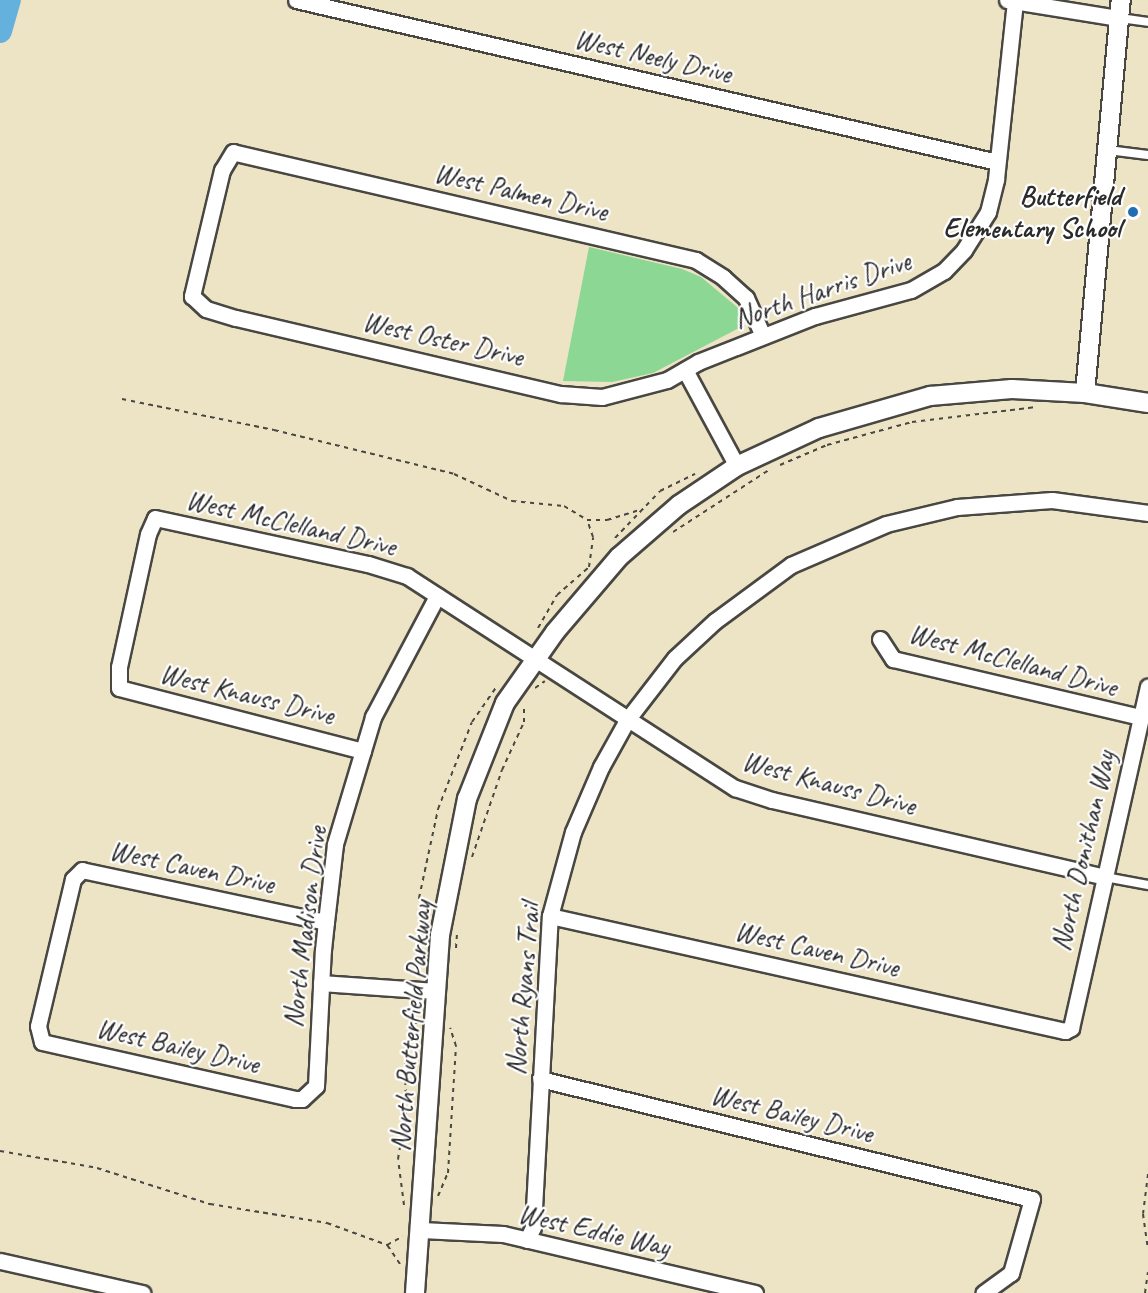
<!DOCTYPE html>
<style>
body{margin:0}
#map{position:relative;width:1148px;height:1293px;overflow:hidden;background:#ede3c5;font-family:Caveat,sans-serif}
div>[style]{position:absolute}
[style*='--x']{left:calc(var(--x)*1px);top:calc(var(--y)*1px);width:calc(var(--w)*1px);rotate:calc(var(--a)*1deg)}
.green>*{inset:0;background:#8cd794}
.river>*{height:24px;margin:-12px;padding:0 12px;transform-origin:12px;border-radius:12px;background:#65b1de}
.path>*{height:2px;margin-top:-1px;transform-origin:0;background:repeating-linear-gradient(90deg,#484742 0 4.5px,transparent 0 9px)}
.roads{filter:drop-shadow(2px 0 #484742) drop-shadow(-2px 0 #484742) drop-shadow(0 2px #484742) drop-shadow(0 -2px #484742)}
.service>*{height:8px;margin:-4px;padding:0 4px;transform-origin:4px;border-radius:4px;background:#fff}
.minor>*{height:15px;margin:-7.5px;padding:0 7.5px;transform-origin:7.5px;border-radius:7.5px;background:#fff}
.tertiary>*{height:18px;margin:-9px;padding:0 9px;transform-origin:9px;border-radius:9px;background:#fff}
.dots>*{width:16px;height:16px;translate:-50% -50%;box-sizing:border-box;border:3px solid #fff;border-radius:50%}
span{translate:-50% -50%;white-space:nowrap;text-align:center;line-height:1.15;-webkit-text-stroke:4.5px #fff;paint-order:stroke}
.street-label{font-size:28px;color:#2b2b2b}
.poi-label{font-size:28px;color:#2b2b2b;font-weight:700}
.right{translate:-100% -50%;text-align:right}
</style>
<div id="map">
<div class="green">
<div style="clip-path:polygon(589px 247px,682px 269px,701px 277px,737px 307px,743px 317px,739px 328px,653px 373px,612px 382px,563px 381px)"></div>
</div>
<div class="river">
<div style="--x:0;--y:31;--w:32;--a:-74"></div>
</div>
<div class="path">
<div style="--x:122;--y:399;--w:155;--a:11.5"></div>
<div style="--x:274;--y:430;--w:185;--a:13.7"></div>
<div style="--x:454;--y:474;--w:64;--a:25"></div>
<div style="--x:512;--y:501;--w:52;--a:5.5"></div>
<div style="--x:564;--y:506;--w:27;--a:31"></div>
<div style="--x:780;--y:465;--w:51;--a:-23.1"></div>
<div style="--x:827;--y:445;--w:88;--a:-15.1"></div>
<div style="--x:912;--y:422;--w:125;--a:-6.9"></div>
<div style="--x:673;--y:532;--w:114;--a:-32.9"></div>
<div style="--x:615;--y:538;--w:65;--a:-46.2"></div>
<div style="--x:660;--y:491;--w:39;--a:-26"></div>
<div style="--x:589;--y:567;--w:30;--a:-82"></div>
<div style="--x:593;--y:537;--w:18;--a:-109"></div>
<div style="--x:587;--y:520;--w:20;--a:0"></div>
<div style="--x:607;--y:520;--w:34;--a:-17"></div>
<div style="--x:538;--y:628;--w:38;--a:-60"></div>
<div style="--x:557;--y:595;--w:43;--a:-41.2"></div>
<div style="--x:535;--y:688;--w:12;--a:-35"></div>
<div style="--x:472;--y:857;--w:92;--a:-71"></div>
<div style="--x:502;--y:770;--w:53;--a:-65.4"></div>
<div style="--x:524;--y:722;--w:17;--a:-90"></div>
<div style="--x:456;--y:948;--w:15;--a:-86"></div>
<div style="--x:422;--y:953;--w:55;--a:-93.1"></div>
<div style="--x:419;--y:898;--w:91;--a:-77.9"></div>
<div style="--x:438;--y:809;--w:93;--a:-68.7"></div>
<div style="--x:472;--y:722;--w:44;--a:-55.2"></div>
<div style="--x:0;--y:1151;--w:98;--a:9.9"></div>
<div style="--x:97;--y:1168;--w:119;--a:17.7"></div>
<div style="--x:210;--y:1204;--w:119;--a:9.2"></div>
<div style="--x:327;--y:1223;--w:64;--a:20.1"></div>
<div style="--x:1148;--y:1174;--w:40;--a:97.1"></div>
<div style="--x:1143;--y:1214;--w:35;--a:82"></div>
<div style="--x:438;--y:1196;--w:25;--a:-67"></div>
<div style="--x:448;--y:1173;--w:127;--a:-86.4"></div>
<div style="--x:456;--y:1046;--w:19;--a:-108"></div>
<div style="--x:404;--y:1205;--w:46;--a:-97.4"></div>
<div style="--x:398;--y:1159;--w:48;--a:-80.3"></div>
<div style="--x:406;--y:1112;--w:54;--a:-91.1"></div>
<div style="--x:405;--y:1058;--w:38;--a:-72"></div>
<div style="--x:400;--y:1264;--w:23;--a:-124"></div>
<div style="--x:387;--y:1245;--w:18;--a:-29"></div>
<div style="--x:1145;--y:1293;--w:21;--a:-82"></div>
</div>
<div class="roads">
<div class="service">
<div style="--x:1120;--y:18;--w:28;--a:8"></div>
<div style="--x:1108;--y:150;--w:40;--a:7.1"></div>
<div style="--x:1105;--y:877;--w:44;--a:10.5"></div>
</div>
<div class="minor">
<div style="--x:296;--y:0;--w:719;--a:13.01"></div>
<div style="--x:1007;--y:0;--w:112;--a:9.2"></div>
<div style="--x:763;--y:336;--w:42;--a:-114.1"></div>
<div style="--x:746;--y:298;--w:31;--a:-138"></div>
<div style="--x:723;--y:277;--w:32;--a:-148"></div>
<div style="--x:696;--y:260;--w:475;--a:-166.9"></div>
<div style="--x:233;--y:152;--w:21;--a:121"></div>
<div style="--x:222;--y:170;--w:130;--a:103.4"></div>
<div style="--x:192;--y:296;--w:19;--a:43"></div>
<div style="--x:206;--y:309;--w:31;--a:17"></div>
<div style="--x:236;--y:318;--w:334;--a:13.2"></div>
<div style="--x:561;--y:394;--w:41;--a:4.2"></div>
<div style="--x:602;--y:397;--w:67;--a:-14.7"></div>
<div style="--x:667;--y:380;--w:36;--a:-30"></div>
<div style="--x:698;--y:362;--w:126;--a:-21.5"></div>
<div style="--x:815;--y:316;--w:99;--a:-15.2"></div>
<div style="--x:911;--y:290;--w:38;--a:-30"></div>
<div style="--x:944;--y:271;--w:29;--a:-46"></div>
<div style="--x:964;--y:250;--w:45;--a:-57.7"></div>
<div style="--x:988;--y:212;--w:34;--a:-76"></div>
<div style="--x:996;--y:179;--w:178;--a:-83.9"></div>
<div style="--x:685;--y:370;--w:109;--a:61.6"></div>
<div style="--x:880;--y:639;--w:24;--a:57"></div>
<div style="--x:893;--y:659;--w:255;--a:13.2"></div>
<div style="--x:363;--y:751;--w:252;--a:-165.5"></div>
<div style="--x:119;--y:688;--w:21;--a:-90"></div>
<div style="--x:119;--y:667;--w:136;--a:-77.7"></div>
<div style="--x:148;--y:534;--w:17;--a:-66"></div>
<div style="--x:155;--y:518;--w:218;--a:12.2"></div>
<div style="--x:368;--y:564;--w:41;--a:17.1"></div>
<div style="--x:407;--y:576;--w:391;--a:32.9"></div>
<div style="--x:735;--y:788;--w:39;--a:18"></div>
<div style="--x:772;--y:800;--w:342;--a:13"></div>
<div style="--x:550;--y:916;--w:528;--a:12.59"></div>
<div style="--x:1065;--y:1031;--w:7;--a:-27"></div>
<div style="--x:1071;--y:1028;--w:350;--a:-77.3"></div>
<div style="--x:326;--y:922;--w:249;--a:-168"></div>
<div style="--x:82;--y:870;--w:13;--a:135"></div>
<div style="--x:73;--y:879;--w:151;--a:103.4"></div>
<div style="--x:38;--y:1026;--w:16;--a:76"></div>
<div style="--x:42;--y:1042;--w:259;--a:12.7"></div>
<div style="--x:295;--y:1099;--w:7;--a:0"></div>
<div style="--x:302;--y:1099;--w:19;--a:-43"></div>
<div style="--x:316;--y:1086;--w:136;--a:-87.1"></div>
<div style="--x:323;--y:950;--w:28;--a:-84"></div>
<div style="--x:326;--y:922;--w:79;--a:-83.4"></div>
<div style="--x:335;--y:844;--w:133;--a:-73.3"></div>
<div style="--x:373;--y:717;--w:137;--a:-62.1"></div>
<div style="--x:321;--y:983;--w:115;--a:4"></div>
<div style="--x:540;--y:1079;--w:506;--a:13.71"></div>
<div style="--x:1032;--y:1199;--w:77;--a:105.8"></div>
<div style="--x:1011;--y:1273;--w:34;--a:144"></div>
<div style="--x:421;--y:1230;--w:82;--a:2.8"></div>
<div style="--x:503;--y:1234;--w:259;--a:13.2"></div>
<div style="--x:527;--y:1240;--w:14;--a:-65"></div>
<div style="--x:533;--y:1227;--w:311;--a:-86.9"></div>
<div style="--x:550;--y:916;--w:87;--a:-74.7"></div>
<div style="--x:573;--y:832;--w:71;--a:-66.7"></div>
<div style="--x:601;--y:767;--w:54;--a:-61"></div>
<div style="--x:627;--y:720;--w:78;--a:-52.3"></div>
<div style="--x:675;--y:658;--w:54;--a:-42.8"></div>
<div style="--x:715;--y:621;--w:94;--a:-36.4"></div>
<div style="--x:791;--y:565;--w:103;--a:-23.3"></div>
<div style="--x:886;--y:524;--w:73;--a:-13.5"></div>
<div style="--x:957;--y:507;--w:95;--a:-4.2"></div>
<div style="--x:1052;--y:500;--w:97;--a:7.7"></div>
<div style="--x:0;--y:1261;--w:146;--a:12.7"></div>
</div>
<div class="tertiary">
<div style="--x:1085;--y:393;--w:395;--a:-84.8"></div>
<div style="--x:415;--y:1293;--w:359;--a:-86"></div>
<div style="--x:440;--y:935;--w:139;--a:-78.8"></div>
<div style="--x:467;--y:799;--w:103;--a:-68.4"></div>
<div style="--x:505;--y:703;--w:87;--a:-54.8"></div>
<div style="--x:555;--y:632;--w:99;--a:-49.5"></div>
<div style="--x:619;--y:557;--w:79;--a:-40.9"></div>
<div style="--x:679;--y:505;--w:70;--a:-33.9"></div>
<div style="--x:737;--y:466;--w:90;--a:-24.9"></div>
<div style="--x:819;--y:428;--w:116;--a:-16.1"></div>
<div style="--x:930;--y:396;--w:82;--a:-4.9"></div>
<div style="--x:1012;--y:389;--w:73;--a:3.1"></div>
<div style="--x:1085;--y:393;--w:64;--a:9"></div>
</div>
</div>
<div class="dots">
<div style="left:1133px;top:212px;background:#1f6fb2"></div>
</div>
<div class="street-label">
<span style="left:653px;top:56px;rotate:13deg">West Neely Drive</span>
<span style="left:521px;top:192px;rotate:13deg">West Palmen Drive</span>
<span style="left:822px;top:290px;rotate:-19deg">North Harris Drive</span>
<span style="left:443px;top:339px;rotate:13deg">West Oster Drive</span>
<span style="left:291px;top:523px;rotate:13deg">West McClelland Drive</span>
<span style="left:1013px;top:660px;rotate:15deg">West McClelland Drive</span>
<span style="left:247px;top:694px;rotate:14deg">West Knauss Drive</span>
<span style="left:829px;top:783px;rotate:15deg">West Knauss Drive</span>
<span style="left:1083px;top:851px;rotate:-77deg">North Donithan Way</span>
<span style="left:192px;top:867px;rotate:12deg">West Caven Drive</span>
<span style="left:305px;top:927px;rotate:-83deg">North Madison Drive</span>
<span style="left:817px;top:949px;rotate:13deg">West Caven Drive</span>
<span style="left:523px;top:989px;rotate:-85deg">North Ryans Trail</span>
<span style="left:411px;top:1026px;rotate:-85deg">North Butterfield Parkway</span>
<span style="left:178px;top:1046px;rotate:13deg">West Bailey Drive</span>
<span style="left:792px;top:1114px;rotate:14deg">West Bailey Drive</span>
<span style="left:594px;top:1230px;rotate:13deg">West Eddie Way</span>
</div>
<div class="poi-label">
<span class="right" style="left:1121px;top:212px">Butterfield<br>Elementary School</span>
</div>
</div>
